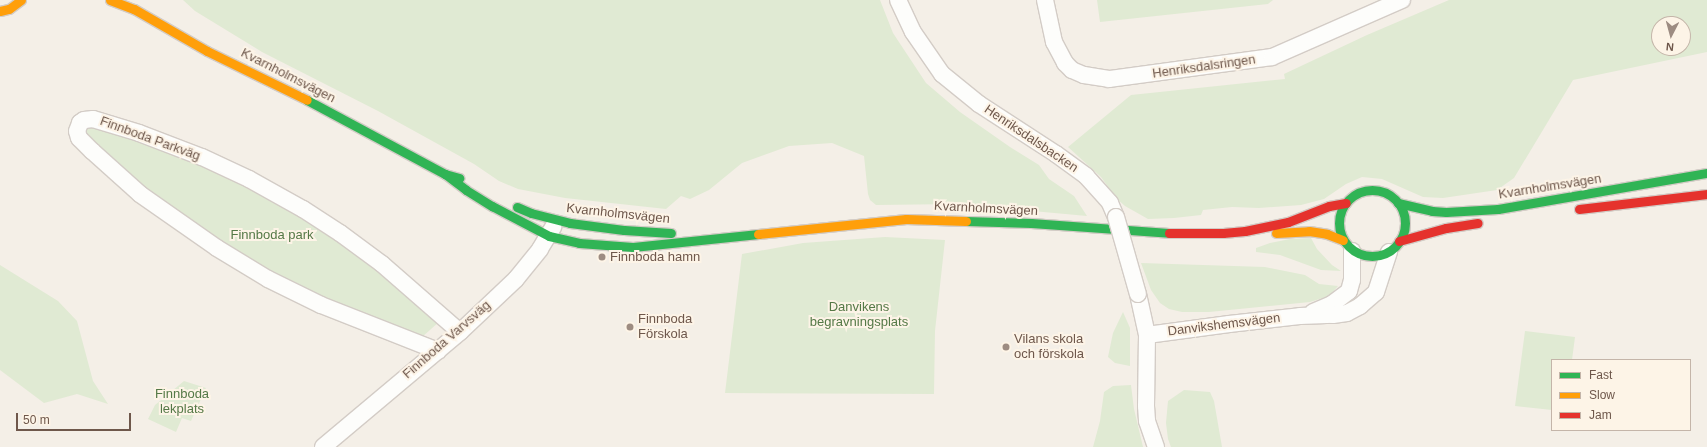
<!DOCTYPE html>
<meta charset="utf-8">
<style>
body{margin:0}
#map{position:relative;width:1707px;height:447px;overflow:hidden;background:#f4efe7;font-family:Arial,sans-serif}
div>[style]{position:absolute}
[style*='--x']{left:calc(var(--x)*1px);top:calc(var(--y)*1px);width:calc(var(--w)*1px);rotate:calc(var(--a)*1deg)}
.green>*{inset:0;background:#e0ead3}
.roads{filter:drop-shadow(1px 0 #d3ccc6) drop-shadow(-1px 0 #d3ccc6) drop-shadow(0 1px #d3ccc6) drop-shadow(0 -1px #d3ccc6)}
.street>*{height:16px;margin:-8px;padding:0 8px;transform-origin:8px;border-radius:8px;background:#fdfdfb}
.fast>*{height:9px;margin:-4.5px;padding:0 4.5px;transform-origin:4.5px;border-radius:4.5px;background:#30b455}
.fast>.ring{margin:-4.5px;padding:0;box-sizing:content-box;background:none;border:9px solid #30b455;border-radius:50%}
.slow>*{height:9px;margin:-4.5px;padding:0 4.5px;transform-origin:4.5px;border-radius:4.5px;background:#ff9f0a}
.jam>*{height:9px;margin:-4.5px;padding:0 4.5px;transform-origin:4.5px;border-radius:4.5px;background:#e5322d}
.bridges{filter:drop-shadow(1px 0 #d3ccc6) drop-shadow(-1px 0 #d3ccc6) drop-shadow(0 1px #d3ccc6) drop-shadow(0 -1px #d3ccc6)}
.street-bridge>*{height:16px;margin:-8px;padding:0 8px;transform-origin:8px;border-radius:8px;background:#fdfdfb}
.dots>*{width:11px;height:11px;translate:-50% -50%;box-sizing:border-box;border:2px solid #fdf4e7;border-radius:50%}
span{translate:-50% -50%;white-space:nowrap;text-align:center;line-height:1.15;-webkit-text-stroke:4px #fdf4e7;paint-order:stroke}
.street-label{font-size:13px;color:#6e574b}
.park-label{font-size:13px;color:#557947}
.poi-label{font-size:13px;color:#6e574b}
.left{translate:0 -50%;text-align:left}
.legend{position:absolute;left:1551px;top:359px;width:140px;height:72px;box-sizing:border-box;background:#fdf4e7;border:1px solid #c4b5a9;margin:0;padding:5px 7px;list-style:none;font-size:12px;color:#6e574b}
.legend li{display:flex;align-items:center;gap:8px;height:20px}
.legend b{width:20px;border:1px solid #c4b5a9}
.north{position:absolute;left:1651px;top:16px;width:40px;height:40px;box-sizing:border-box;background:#fdf4e7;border:1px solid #c4b5a9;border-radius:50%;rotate:186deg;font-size:11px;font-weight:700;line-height:16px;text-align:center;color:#6e574b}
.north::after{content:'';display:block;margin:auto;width:14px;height:18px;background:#9d8c82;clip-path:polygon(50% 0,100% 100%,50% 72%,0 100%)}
.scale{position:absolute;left:16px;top:413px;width:115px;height:18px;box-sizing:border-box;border:2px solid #6e574b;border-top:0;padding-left:5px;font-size:12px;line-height:14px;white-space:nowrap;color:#6e574b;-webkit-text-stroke:3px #fdf4e7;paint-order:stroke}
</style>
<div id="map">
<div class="green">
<div style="clip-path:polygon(183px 0,880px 0,893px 33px,926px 83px,960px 112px,1010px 147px,1039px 165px,1049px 179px,1074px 196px,1087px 216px,958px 204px,876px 205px,870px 200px,868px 194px,864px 156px,832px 143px,789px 146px,742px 163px,709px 190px,690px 199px,681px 196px,666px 209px,565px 198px,518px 189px,499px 181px,474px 164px,378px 111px,262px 52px,195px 11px)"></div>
<div style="clip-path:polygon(1097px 0,1273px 0,1268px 4px,1100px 22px)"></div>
<div style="clip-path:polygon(evenodd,1449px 0,1707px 0,1707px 52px,1573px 80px,1514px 178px,1497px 190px,1443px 198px,1423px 197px,1382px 179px,1362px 177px,1346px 184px,1324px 199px,1301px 205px,1259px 208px,1232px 207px,1203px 210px,1201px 215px,1174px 218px,1148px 219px,1125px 206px,1116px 198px,1101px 177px,1068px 147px,1131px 95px,1285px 79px,1284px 74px,1367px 35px,1449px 0,1659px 24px,1683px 24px,1683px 48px,1659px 48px,1659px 24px)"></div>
<div style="clip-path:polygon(90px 122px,211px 166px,348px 244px,439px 322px,422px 337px,324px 299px,265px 269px,214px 239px,166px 206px,126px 174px,85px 132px)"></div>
<div style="clip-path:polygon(885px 237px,945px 240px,935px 331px,934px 394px,725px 393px,742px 254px,803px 243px)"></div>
<div style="clip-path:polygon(1311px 238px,1317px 249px,1332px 265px,1341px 271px,1321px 270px,1280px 255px,1256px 252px,1256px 248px,1270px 243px,1290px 239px)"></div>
<div style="clip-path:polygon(1141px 263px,1265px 267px,1305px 275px,1319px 284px,1338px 286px,1329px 296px,1310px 302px,1209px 312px,1182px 312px,1169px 309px,1160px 303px,1151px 290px)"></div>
<div style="clip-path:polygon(0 265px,58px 301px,77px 321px,93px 381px,108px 404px,77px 394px,44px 403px,0 370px)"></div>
<div style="clip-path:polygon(1123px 312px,1130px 328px,1130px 366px,1115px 363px,1108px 357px,1113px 333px)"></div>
<div style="clip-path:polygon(1525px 331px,1575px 337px,1572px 360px,1552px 360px,1552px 410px,1515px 406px)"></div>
<div style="clip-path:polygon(184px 381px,206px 388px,191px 421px,182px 418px,176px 432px,148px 419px,155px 405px)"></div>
<div style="clip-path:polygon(1131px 385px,1134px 409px,1143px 447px,1093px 447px,1100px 421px,1104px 392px,1113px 386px)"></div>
<div style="clip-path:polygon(1184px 390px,1210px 392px,1214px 401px,1222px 447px,1171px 447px,1168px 439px,1166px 423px,1168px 401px)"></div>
</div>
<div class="roads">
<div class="street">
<div style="--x:898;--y:0;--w:35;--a:65"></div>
<div style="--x:913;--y:32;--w:51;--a:55.4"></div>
<div style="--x:942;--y:74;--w:48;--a:39"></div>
<div style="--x:979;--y:104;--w:92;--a:33"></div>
<div style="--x:1056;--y:154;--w:37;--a:36"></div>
<div style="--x:1086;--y:176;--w:36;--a:48"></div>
<div style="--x:1110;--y:203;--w:15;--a:67"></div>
<div style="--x:1045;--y:0;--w:43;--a:77.9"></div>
<div style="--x:1054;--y:42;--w:24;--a:62"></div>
<div style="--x:1065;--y:63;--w:10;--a:45"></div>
<div style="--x:1072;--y:70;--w:13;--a:23"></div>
<div style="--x:1084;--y:75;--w:25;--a:9"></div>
<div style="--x:1109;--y:79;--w:164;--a:-7.7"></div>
<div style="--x:1272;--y:57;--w:142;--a:-23.7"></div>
<div style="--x:1138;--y:294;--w:42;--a:77.6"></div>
<div style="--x:1147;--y:335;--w:71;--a:90.8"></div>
<div style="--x:1146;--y:406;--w:15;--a:86"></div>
<div style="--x:1147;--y:421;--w:28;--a:71"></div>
<div style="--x:1313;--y:312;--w:21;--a:-23"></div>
<div style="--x:1332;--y:304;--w:21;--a:-37"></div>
<div style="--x:1349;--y:291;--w:11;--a:-75"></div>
<div style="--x:1352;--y:280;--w:29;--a:-90"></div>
<div style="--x:1147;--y:335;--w:83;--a:-7.6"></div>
<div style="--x:1229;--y:324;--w:71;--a:-6.4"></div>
<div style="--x:1300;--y:316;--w:33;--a:-2"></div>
<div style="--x:1333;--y:315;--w:14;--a:-8"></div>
<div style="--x:1347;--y:313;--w:15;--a:-28"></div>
<div style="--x:1360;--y:306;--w:21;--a:-41"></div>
<div style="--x:1376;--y:292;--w:42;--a:-72"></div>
<div style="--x:438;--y:351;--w:126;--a:-158.5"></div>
<div style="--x:321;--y:305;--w:59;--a:-153.9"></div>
<div style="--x:268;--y:279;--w:60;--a:-148.7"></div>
<div style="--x:217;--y:248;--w:94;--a:-145"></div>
<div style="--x:140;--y:194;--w:64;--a:-138.1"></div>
<div style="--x:92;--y:151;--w:18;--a:-135"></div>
<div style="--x:79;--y:138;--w:7;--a:-106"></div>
<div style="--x:77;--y:131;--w:9;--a:-69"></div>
<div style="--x:80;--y:123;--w:5;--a:-37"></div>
<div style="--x:84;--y:120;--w:9;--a:-6"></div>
<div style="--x:93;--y:119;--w:48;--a:16.9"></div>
<div style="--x:139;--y:133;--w:67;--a:20.9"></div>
<div style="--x:202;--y:157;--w:52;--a:25.1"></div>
<div style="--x:249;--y:179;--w:62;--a:29.1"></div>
<div style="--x:303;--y:209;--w:44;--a:33"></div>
<div style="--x:340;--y:233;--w:52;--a:36.4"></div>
<div style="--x:382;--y:264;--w:103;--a:41.1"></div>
<div style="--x:323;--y:447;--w:179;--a:-40"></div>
<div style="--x:460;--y:332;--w:77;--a:-43.4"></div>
<div style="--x:516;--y:279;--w:38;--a:-51"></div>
<div style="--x:540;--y:249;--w:26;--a:-59"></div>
</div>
<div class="fast">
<div style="--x:307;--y:100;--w:157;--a:28.2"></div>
<div style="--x:445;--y:174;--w:15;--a:16"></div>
<div style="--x:445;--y:174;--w:26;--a:37"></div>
<div style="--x:466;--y:190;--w:31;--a:32"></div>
<div style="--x:492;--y:206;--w:64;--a:27.8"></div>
<div style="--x:549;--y:236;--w:31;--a:13"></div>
<div style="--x:579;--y:243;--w:54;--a:4.2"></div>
<div style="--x:633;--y:247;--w:126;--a:-5.9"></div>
<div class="ring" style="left:1339px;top:190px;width:57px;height:57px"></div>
<div style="--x:1398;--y:203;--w:35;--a:13"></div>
<div style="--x:1432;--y:211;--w:14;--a:4"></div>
<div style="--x:1446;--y:212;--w:52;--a:-3.3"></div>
<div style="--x:1498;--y:209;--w:212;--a:-9.8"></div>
<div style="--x:517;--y:207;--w:15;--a:23"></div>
<div style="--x:531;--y:213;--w:40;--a:14.4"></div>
<div style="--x:570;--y:223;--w:54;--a:7.4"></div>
<div style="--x:624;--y:230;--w:47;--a:3.7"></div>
<div style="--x:966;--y:221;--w:65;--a:1.8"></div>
<div style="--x:1031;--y:223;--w:138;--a:4.1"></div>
</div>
<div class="slow">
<div style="--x:110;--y:0;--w:26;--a:21"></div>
<div style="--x:134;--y:9;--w:84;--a:29.9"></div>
<div style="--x:207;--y:51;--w:111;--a:26.1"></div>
<div style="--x:0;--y:11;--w:9;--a:-13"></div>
<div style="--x:9;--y:9;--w:15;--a:-37"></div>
<div style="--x:1276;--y:233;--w:33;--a:-3"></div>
<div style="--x:1309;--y:231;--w:18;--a:9"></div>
<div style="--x:1327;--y:234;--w:17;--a:21"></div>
<div style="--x:758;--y:234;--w:149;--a:-5.8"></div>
<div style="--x:906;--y:219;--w:60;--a:1.9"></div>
</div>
<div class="jam">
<div style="--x:1579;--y:209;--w:129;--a:-6.7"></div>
<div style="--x:1169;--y:233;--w:54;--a:0"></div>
<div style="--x:1223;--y:233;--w:22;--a:-5"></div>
<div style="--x:1245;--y:231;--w:44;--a:-11.8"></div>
<div style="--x:1288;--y:222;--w:44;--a:-21.3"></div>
<div style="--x:1329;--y:206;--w:17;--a:-10"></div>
<div style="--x:1399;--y:241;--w:49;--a:-15.5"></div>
<div style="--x:1446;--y:228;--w:32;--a:-9"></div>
</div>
</div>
<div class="bridges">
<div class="street-bridge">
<div style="--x:1116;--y:217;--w:80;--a:74.1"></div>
</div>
</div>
<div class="dots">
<div style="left:602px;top:257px;background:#9d8c82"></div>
<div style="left:630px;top:327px;background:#9d8c82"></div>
<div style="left:1006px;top:347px;background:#9d8c82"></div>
</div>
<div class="street-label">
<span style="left:1204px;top:67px;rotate:-8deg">Henriksdalsringen</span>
<span style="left:288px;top:76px;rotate:27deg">Kvarnholmsvägen</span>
<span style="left:150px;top:139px;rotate:20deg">Finnboda Parkväg</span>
<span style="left:1031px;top:139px;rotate:34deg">Henriksdalsbacken</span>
<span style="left:1550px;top:187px;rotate:-9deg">Kvarnholmsvägen</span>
<span style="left:986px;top:209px;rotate:3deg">Kvarnholmsvägen</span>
<span style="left:618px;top:214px;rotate:6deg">Kvarnholmsvägen</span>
<span style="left:1224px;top:325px;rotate:-7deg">Danvikshemsvägen</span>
<span style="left:447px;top:340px;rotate:-41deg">Finnboda Varvsväg</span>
</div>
<div class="park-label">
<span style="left:272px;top:235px">Finnboda park</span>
<span style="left:859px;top:315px">Danvikens<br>begravningsplats</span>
<span style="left:182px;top:402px">Finnboda<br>lekplats</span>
</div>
<div class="poi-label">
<span class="left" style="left:610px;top:257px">Finnboda hamn</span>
<span class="left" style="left:638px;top:327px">Finnboda<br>Förskola</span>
<span class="left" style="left:1014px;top:347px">Vilans skola<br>och förskola</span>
</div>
<ul class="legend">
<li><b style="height:5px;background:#30b455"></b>Fast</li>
<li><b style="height:5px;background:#ff9f0a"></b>Slow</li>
<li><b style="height:5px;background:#e5322d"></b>Jam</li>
</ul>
<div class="north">N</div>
<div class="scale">50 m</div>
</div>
